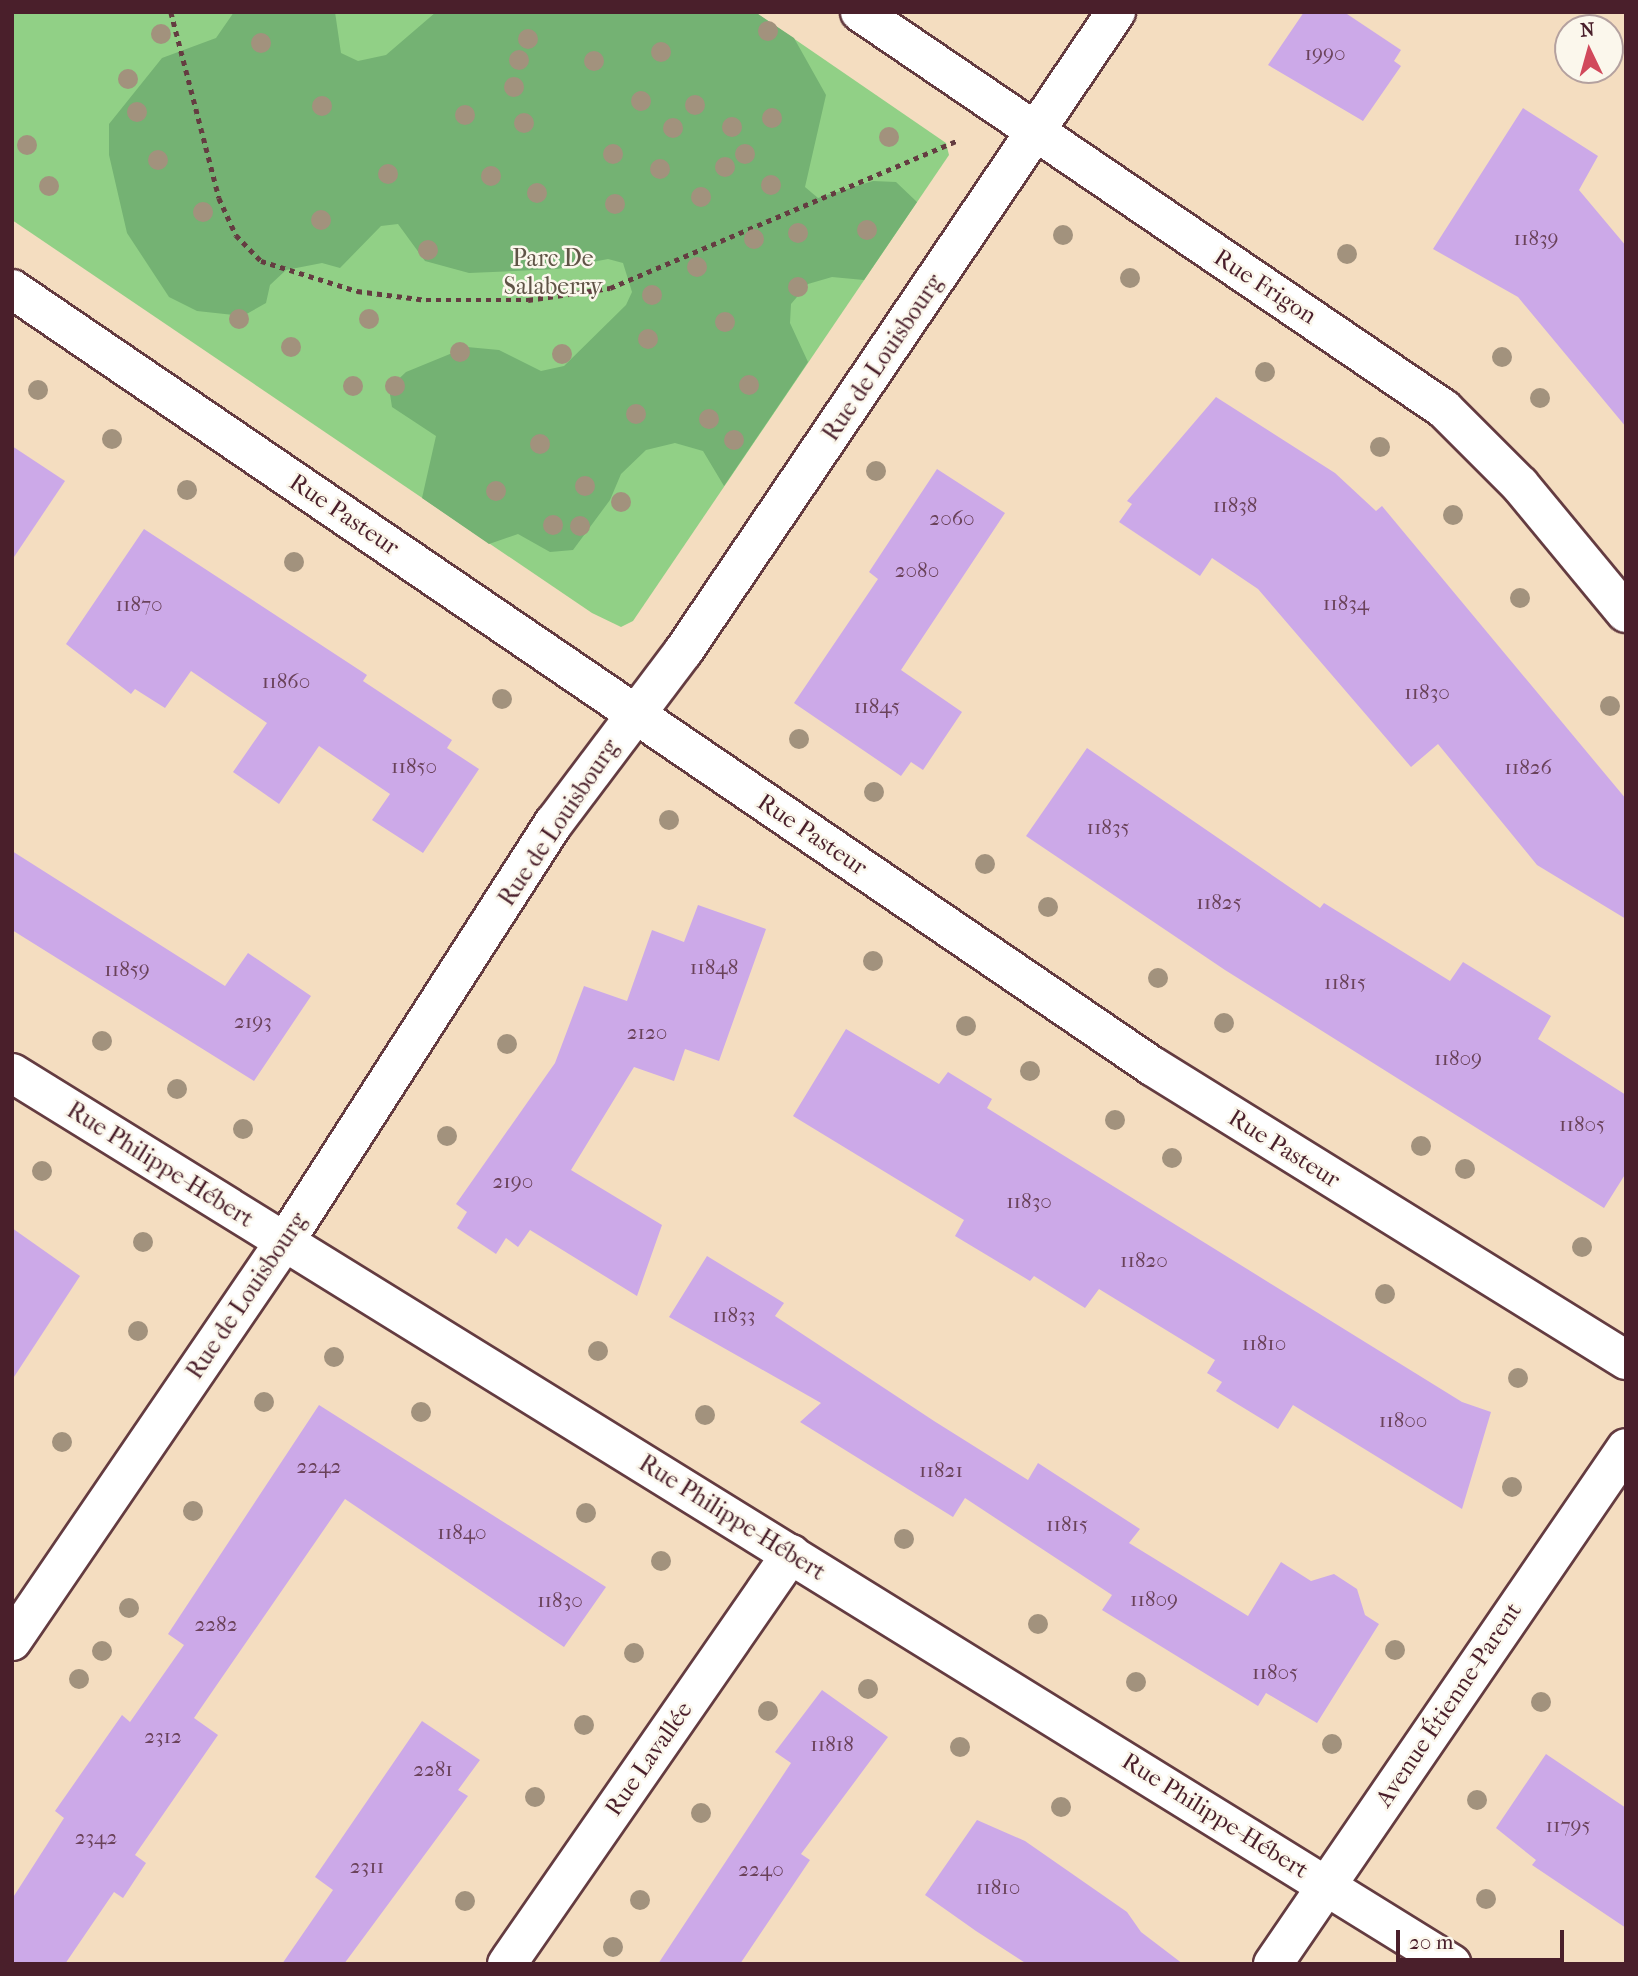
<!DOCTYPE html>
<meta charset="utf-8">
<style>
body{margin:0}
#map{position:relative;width:1638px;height:1976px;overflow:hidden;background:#f4ddc0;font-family:"IM FELL French Canon",serif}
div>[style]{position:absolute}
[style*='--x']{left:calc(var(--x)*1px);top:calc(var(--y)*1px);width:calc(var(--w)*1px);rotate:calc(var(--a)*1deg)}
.green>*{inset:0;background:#91d086}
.forest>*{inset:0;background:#74b273}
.building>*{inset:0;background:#cca9e8}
.path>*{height:4.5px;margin-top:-2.25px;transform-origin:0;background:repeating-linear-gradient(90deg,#643c41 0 5px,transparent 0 10px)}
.roads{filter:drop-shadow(2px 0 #643c41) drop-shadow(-2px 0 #643c41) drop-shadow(0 2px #643c41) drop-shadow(0 -2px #643c41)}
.minor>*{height:38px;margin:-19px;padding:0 19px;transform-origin:19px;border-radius:19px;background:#fff}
.trees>*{width:20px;height:20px;margin:-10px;border-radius:50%;background:#a2927d}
span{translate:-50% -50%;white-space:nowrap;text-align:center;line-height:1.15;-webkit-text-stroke:5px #fbf7ec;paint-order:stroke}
.number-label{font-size:21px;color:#6a425a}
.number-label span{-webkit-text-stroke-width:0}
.park-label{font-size:24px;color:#5f5446}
.street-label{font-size:24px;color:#4a1f2b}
.frame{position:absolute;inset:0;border:14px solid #4a1f2b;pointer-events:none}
.north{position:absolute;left:1554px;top:14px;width:70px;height:70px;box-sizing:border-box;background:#fbf7ec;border:2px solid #b4a19f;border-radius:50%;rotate:355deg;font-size:19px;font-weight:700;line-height:28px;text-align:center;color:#4a1f2b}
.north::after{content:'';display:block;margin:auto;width:24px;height:32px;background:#d1495b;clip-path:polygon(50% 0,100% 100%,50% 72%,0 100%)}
.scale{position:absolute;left:1396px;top:1930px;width:168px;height:32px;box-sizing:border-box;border:4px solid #4a1f2b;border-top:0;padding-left:9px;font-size:21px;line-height:24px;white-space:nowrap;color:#4a1f2b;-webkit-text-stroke:5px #fbf7ec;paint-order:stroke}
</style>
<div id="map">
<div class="green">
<div style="clip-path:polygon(12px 12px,755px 12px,946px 143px,949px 155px,633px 621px,621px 627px,592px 613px,12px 220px)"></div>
</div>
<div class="forest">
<div style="clip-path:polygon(234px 12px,335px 12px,341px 53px,358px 61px,386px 55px,436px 12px,755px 12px,794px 38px,826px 95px,805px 187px,818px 198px,873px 181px,896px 182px,917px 202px,864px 280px,832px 277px,808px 284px,791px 304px,790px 323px,808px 362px,724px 486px,703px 451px,675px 443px,646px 450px,621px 474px,610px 500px,573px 550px,550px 552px,518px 534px,489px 544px,422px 498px,436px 436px,392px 407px,389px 388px,406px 372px,467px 347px,499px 350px,541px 371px,564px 366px,626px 305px,632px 292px,623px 263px,608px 259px,557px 269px,469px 273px,425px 261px,398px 224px,381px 226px,340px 268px,322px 263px,286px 270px,270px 285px,266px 303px,243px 316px,197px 311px,169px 297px,127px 233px,109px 155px,109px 124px,162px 58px,216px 38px)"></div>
</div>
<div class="building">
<div style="clip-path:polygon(1304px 12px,1344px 12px,1401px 50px,1394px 61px,1401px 66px,1363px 121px,1268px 65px)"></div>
<div style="clip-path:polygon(1523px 108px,1598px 156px,1579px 190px,1626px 246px,1626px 427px,1518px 297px,1433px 249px)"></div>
<div style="clip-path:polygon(1216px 397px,1335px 473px,1376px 511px,1382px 506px,1626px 799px,1626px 919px,1537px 865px,1438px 744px,1411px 767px,1258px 589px,1212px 558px,1200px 576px,1119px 522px,1132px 504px,1127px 501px)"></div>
<div style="clip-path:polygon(12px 446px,65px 481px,12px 560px)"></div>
<div style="clip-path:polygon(937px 469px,1005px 513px,901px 670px,962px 712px,923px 770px,911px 762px,901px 776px,794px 703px,878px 579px,869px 572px)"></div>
<div style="clip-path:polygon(144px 529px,367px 675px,363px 681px,452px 740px,447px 748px,479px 769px,423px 853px,372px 820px,390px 794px,319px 746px,279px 804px,233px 772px,267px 723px,191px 671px,165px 708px,135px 689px,131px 694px,66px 644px)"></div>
<div style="clip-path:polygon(1087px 748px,1320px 908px,1324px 903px,1450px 981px,1463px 962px,1551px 1016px,1538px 1039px,1626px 1095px,1626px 1173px,1604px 1208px,1225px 970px,1026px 836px)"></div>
<div style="clip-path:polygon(12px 851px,225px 986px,248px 953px,311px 996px,254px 1081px,12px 930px)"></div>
<div style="clip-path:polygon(698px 905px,766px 929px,719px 1061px,685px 1049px,674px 1081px,634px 1067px,571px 1170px,662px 1225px,637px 1296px,530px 1230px,518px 1247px,506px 1238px,496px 1254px,457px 1228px,467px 1212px,456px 1204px,555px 1063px,584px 986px,627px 1001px,652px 930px,684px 942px)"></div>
<div style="clip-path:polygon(846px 1029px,939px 1084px,948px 1072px,992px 1099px,987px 1108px,1462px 1402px,1491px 1412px,1462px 1509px,1293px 1405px,1278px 1429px,1216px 1391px,1222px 1382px,1207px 1373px,1215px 1360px,1099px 1289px,1085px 1308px,1034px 1276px,1030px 1281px,955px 1236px,964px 1220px,793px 1116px)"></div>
<div style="clip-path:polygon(12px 1228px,80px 1276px,12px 1380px)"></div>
<div style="clip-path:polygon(707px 1256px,784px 1303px,775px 1316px,934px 1421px,1028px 1480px,1038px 1463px,1140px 1529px,1129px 1543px,1248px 1616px,1281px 1562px,1311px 1581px,1334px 1574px,1357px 1589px,1365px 1615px,1379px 1624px,1317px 1723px,1266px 1693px,1258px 1706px,1102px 1610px,1112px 1595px,965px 1498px,953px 1517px,800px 1422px,821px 1403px,669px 1317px)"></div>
<div style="clip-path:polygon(319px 1405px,606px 1587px,564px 1647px,345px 1499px,194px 1718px,218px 1735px,135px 1855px,146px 1863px,123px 1898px,114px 1892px,65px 1964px,12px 1964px,12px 1899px,64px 1818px,55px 1811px,122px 1715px,130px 1722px,184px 1645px,168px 1634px)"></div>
<div style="clip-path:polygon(822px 1690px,888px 1737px,801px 1854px,810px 1860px,740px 1964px,658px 1964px,791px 1763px,775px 1752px)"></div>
<div style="clip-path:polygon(422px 1721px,480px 1760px,458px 1790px,468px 1796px,344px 1964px,282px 1964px,333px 1890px,315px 1877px)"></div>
<div style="clip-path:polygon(1546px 1754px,1626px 1808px,1626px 1928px,1532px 1865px,1536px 1860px,1496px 1828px)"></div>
<div style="clip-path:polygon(977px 1820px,1025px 1841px,1127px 1912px,1141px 1932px,1183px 1964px,1027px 1964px,976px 1931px,925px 1895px)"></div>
</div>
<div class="path">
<div style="--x:171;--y:12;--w:192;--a:75.5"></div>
<div style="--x:219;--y:198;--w:41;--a:65.3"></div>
<div style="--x:236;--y:235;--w:36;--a:46"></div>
<div style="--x:261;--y:261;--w:101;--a:17.4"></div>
<div style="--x:357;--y:291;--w:70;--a:7.4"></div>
<div style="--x:426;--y:300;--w:102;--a:0"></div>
<div style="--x:528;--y:300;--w:83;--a:-8.3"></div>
<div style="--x:610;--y:288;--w:378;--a:-23"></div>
</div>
<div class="roads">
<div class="minor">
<div style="--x:860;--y:12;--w:706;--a:34.21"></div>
<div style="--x:1444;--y:409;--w:107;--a:45"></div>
<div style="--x:1520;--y:485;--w:166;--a:50.4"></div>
<div style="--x:12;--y:289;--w:1380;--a:34.28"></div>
<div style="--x:1152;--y:1066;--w:558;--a:31.81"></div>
<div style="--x:12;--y:1073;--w:1693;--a:31.75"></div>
<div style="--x:12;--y:1641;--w:482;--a:-55.7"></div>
<div style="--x:284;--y:1243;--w:499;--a:-57.3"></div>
<div style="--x:554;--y:823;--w:214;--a:-53"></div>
<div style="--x:683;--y:652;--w:773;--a:-55.92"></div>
<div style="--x:507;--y:1964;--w:499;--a:-55.3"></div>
<div style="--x:1273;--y:1964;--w:625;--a:-55.62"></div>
</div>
</div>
<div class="trees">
<div style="left:768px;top:31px"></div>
<div style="left:161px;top:34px"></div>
<div style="left:528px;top:39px"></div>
<div style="left:261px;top:43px"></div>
<div style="left:661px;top:52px"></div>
<div style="left:519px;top:60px"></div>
<div style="left:594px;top:61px"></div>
<div style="left:128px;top:79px"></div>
<div style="left:514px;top:87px"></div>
<div style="left:641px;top:101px"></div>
<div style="left:695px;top:105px"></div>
<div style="left:322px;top:106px"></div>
<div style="left:137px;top:112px"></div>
<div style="left:465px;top:115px"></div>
<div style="left:772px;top:118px"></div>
<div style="left:524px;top:123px"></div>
<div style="left:732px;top:127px"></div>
<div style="left:673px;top:128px"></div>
<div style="left:889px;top:137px"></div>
<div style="left:27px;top:145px"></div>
<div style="left:613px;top:154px"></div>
<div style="left:745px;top:154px"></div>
<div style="left:158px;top:160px"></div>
<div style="left:725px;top:167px"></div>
<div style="left:660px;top:169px"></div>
<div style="left:388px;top:174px"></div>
<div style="left:491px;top:176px"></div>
<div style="left:771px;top:185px"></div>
<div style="left:49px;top:186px"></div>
<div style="left:537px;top:193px"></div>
<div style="left:701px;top:197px"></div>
<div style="left:615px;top:204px"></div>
<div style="left:203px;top:212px"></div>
<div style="left:321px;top:220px"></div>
<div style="left:867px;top:230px"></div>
<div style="left:798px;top:233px"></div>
<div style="left:1063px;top:235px"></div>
<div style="left:754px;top:239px"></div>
<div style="left:428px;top:250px"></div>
<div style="left:1347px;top:254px"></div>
<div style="left:697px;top:267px"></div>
<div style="left:1130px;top:278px"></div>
<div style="left:798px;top:287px"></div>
<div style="left:652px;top:295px"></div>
<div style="left:239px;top:319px"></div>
<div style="left:369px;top:319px"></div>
<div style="left:725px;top:322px"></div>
<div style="left:648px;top:339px"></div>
<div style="left:291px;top:347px"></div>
<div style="left:460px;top:352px"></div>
<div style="left:562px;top:354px"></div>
<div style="left:1502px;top:357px"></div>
<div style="left:1265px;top:372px"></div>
<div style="left:749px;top:385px"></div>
<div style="left:353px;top:386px"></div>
<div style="left:395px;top:386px"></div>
<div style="left:38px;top:390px"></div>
<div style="left:1540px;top:398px"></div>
<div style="left:636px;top:414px"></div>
<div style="left:709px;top:419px"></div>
<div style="left:112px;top:439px"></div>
<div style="left:734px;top:440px"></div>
<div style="left:540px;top:444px"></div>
<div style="left:1380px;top:447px"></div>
<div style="left:876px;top:471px"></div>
<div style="left:585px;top:486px"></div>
<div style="left:187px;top:490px"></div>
<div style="left:496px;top:491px"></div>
<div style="left:621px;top:502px"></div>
<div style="left:1453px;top:515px"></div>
<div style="left:553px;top:525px"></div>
<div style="left:580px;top:526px"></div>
<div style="left:294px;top:562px"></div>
<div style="left:1520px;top:598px"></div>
<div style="left:502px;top:699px"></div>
<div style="left:1610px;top:706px"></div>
<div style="left:799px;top:739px"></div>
<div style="left:874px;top:792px"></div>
<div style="left:669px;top:820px"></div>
<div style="left:985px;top:864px"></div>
<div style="left:1048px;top:907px"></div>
<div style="left:873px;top:961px"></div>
<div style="left:1158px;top:978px"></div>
<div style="left:1224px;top:1023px"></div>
<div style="left:966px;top:1026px"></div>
<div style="left:102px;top:1041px"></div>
<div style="left:507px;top:1044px"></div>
<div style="left:1030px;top:1071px"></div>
<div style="left:177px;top:1089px"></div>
<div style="left:1115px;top:1120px"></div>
<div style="left:243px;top:1129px"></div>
<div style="left:447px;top:1136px"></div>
<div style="left:1421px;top:1146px"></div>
<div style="left:1172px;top:1158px"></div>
<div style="left:1465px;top:1169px"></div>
<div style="left:42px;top:1171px"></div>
<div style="left:143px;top:1242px"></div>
<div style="left:1582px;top:1247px"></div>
<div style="left:1385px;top:1294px"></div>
<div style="left:138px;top:1331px"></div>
<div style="left:598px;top:1351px"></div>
<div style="left:334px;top:1357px"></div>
<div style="left:1518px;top:1378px"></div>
<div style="left:264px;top:1402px"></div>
<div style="left:421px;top:1412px"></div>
<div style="left:705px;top:1415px"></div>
<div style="left:62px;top:1442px"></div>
<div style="left:1512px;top:1487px"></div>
<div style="left:193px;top:1511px"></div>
<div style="left:586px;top:1513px"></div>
<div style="left:904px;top:1539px"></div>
<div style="left:661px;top:1561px"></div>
<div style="left:129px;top:1608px"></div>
<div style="left:1038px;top:1624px"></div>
<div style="left:1395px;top:1650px"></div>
<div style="left:102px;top:1651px"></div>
<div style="left:634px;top:1653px"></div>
<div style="left:79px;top:1679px"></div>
<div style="left:1136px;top:1682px"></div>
<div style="left:868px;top:1689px"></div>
<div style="left:1541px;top:1702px"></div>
<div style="left:768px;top:1711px"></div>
<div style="left:584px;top:1725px"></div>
<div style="left:1332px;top:1744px"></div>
<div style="left:960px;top:1747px"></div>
<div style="left:535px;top:1797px"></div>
<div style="left:1477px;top:1800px"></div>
<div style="left:1061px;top:1807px"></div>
<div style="left:701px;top:1813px"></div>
<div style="left:1486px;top:1899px"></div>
<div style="left:640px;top:1900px"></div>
<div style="left:465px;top:1901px"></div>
<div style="left:613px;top:1947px"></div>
</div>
<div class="number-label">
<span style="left:1325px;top:53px">1990</span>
<span style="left:1536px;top:238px">11839</span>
<span style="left:1235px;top:505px">11838</span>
<span style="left:952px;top:518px">2060</span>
<span style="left:917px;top:570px">2080</span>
<span style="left:1346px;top:603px">11834</span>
<span style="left:139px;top:604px">11870</span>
<span style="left:286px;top:681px">11860</span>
<span style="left:1427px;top:692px">11830</span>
<span style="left:877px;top:706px">11845</span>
<span style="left:414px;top:766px">11850</span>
<span style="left:1528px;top:767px">11826</span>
<span style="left:1108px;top:827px">11835</span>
<span style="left:1219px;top:902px">11825</span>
<span style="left:714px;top:967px">11848</span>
<span style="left:127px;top:969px">11859</span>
<span style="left:1345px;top:982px">11815</span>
<span style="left:253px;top:1021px">2193</span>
<span style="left:647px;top:1032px">2120</span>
<span style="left:1458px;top:1058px">11809</span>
<span style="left:1582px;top:1124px">11805</span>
<span style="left:513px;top:1181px">2190</span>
<span style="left:1029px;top:1201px">11830</span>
<span style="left:1144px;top:1260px">11820</span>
<span style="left:734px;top:1315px">11833</span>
<span style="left:1264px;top:1343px">11810</span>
<span style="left:1403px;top:1420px">11800</span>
<span style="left:319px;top:1466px">2242</span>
<span style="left:941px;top:1470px">11821</span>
<span style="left:1067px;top:1524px">11815</span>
<span style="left:462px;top:1532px">11840</span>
<span style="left:1154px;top:1599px">11809</span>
<span style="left:560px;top:1600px">11830</span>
<span style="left:216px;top:1624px">2282</span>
<span style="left:1275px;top:1672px">11805</span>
<span style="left:163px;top:1736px">2312</span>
<span style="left:832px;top:1744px">11818</span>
<span style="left:433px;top:1769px">2281</span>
<span style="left:1568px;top:1825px">11795</span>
<span style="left:96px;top:1837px">2342</span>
<span style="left:367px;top:1866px">2311</span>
<span style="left:761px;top:1869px">2240</span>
<span style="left:998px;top:1887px">11810</span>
</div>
<div class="park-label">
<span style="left:553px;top:273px">Parc De<br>Salaberry</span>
</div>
<div class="street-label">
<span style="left:1265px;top:287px;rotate:33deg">Rue Frigon</span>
<span style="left:883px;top:358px;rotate:-56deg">Rue de Louisbourg</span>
<span style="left:344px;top:515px;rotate:34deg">Rue Pasteur</span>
<span style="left:559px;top:823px;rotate:-56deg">Rue de Louisbourg</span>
<span style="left:812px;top:835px;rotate:34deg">Rue Pasteur</span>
<span style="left:1284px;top:1149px;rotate:32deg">Rue Pasteur</span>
<span style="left:160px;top:1165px;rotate:32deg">Rue Philippe-Hébert</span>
<span style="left:247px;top:1296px;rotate:-56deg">Rue de Louisbourg</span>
<span style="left:732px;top:1518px;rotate:32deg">Rue Philippe-Hébert</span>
<span style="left:1449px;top:1705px;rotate:-56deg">Avenue Étienne-Parent</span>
<span style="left:649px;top:1759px;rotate:-55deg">Rue Lavallée</span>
<span style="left:1215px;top:1816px;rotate:32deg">Rue Philippe-Hébert</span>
</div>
<div class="frame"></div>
<div class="north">N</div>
<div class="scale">20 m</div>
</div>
